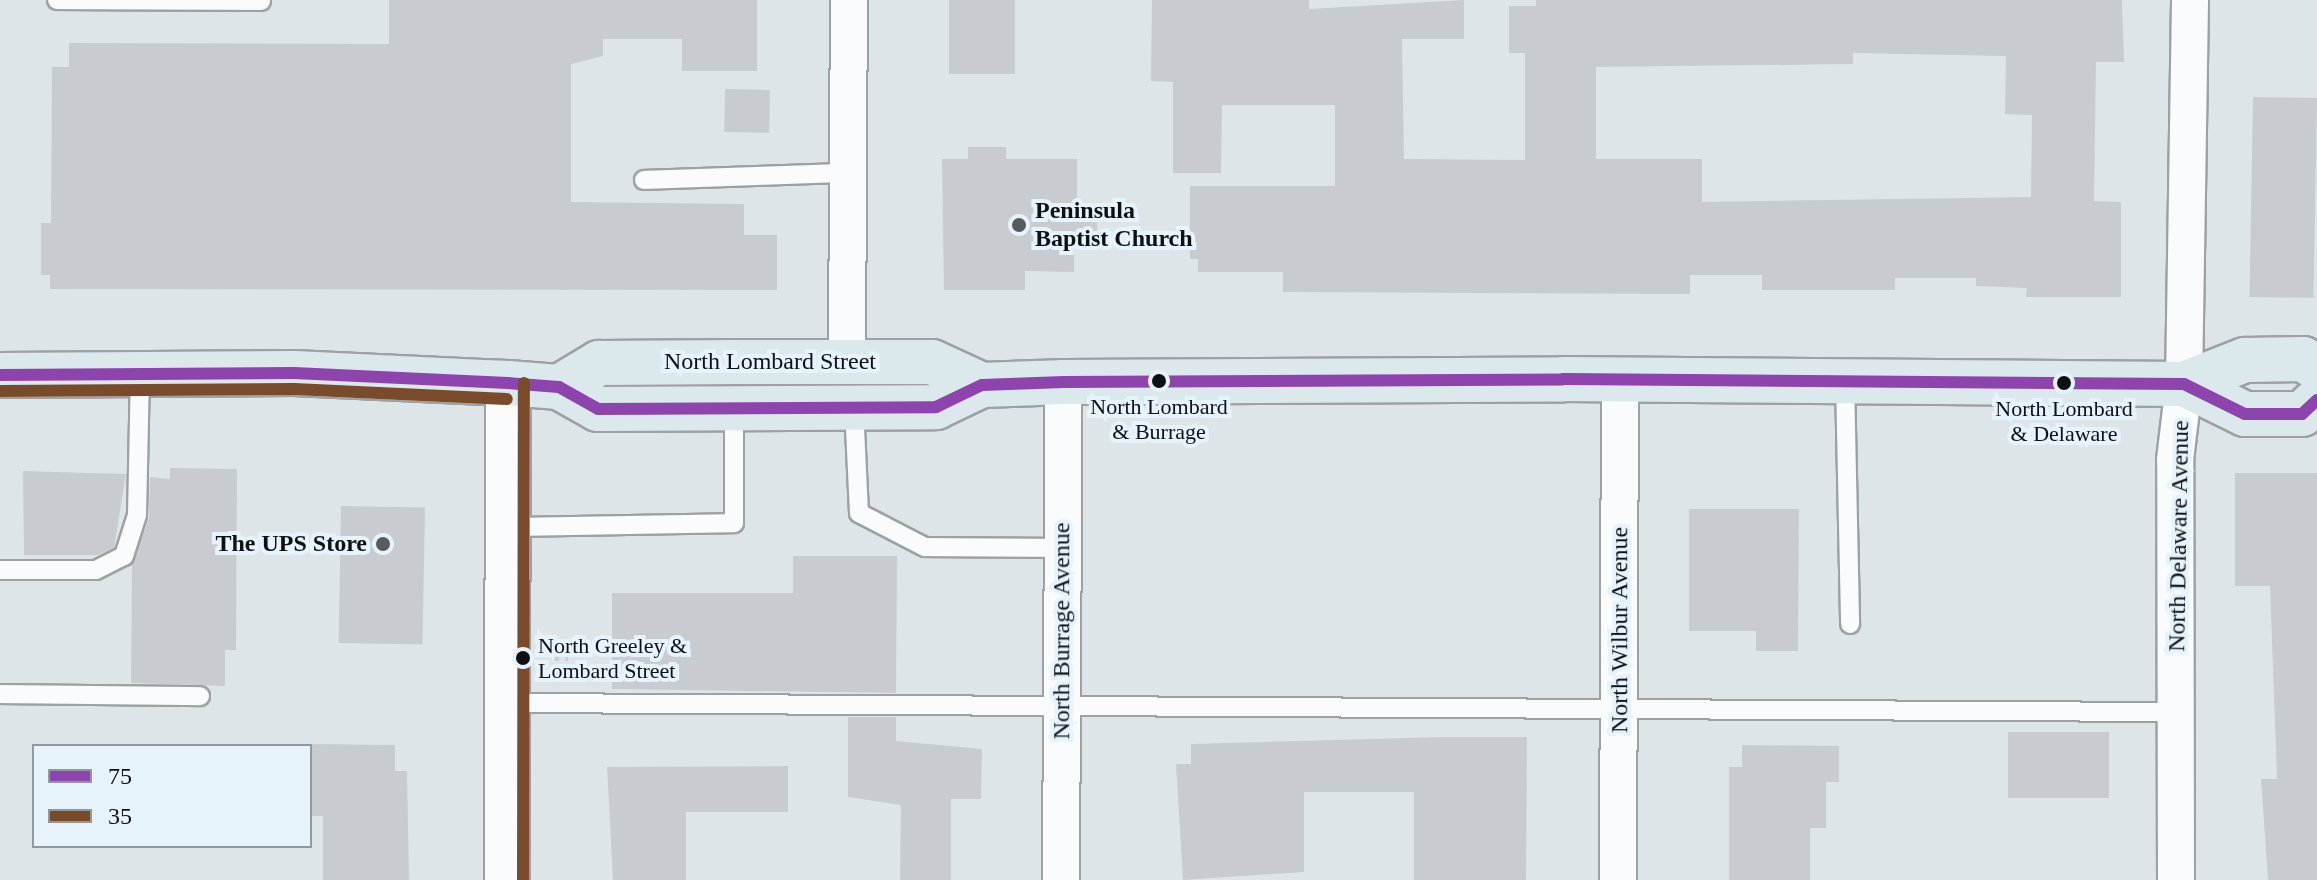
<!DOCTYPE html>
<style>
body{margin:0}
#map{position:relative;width:2317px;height:880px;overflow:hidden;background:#dee5e9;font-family:Georgia,serif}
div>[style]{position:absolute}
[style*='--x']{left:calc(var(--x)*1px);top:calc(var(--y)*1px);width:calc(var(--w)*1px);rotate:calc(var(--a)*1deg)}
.building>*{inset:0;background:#c8ccd0;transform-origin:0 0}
.path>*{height:5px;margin-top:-2.5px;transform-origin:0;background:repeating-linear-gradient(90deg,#cccecf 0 6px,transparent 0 12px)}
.roads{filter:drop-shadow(2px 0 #9da1a4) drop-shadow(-2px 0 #9da1a4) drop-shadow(0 2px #9da1a4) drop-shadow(0 -2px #9da1a4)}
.service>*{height:18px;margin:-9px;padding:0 9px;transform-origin:9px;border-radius:9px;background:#fafbfc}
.minor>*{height:36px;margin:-18px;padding:0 18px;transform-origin:18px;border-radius:18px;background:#fafbfc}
.tertiary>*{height:44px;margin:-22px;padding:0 22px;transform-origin:22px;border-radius:22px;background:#fafbfc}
.primary>*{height:44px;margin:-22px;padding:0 22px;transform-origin:22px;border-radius:22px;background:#dbe9ec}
.bus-1>*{height:12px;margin:-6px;padding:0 6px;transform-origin:6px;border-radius:6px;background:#8e44ad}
.bus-2>*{height:12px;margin:-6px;padding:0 6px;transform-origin:6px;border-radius:6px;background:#7a4b2a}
.dots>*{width:22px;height:22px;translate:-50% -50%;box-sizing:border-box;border:4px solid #e6f3fb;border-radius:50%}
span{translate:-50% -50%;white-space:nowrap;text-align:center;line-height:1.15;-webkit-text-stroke:8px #e6f3fb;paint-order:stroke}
.bus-label{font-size:22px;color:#0d1114}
.left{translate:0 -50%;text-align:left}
.poi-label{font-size:24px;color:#0d1114;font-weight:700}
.right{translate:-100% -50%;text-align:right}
.street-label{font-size:24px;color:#0d1114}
.legend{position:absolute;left:32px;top:744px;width:280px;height:104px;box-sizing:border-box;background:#e6f3fb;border:2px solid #8f999f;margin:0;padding:10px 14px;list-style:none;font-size:24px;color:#0d1114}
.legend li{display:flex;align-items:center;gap:16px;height:40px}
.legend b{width:40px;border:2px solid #8f999f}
</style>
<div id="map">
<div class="building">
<div style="clip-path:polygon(389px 0,757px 0,757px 71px,682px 71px,682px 39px,603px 39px,603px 56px,571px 64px,571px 202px,744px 204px,744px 235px,777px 235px,777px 290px,50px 289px,50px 275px,41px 275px,41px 223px,51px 223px,52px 67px,69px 67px,69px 43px,389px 44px)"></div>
<div style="left:949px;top:0;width:66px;height:74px"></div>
<div style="clip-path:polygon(evenodd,1152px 0,1309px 0,1309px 9px,1464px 0,1464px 39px,1402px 39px,1404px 159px,1525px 160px,1525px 53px,1509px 53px,1509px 6px,1536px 6px,1536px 0,2122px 0,2124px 62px,2096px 62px,2094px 201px,2121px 202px,2121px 297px,2026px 297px,2027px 288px,1976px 286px,1976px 278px,1895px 278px,1895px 290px,1762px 290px,1762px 275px,1690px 275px,1690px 294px,1283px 292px,1283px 272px,1198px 272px,1198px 259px,1190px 259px,1190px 186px,1335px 186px,1335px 105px,1222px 105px,1221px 173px,1173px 173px,1173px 82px,1151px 81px,1152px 0,1853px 53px,2006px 56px,2005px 114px,2032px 115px,2031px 197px,1702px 202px,1702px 159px,1596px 159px,1596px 67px,1853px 64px,1853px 53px)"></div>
<div style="left:725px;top:89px;width:45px;height:43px;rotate:1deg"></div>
<div style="left:2253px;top:97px;width:64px;height:200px;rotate:1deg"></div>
<div style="clip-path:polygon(968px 147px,1006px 147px,1006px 159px,1077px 159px,1077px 208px,1097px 208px,1097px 243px,1074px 243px,1074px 272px,1025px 271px,1025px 290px,944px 290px,942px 159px,968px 159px)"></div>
<div style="clip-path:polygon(170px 468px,237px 469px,236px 650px,225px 650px,225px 686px,131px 683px,132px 565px,149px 518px,150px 477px,170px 479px)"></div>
<div style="clip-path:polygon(23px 471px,126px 474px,114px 548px,98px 555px,24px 555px)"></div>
<div style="clip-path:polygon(2235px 473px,2317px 473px,2317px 880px,2268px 880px,2261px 779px,2277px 779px,2270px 586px,2235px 586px)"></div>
<div style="left:341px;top:506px;width:84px;height:137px;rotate:1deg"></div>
<div style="clip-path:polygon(1689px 509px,1799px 509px,1798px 651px,1756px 651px,1756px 631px,1689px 631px)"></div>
<div style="clip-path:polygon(793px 556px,897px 556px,896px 693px,612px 689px,612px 593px,793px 593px)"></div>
<div style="clip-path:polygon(848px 717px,896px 717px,896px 741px,982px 749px,981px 799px,951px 799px,951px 880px,900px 880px,901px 805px,848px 797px)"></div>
<div style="left:2008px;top:732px;width:101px;height:66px"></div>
<div style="clip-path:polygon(1443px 737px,1527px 737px,1526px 880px,1414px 880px,1414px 792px,1304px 792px,1304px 872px,1183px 880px,1176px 764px,1191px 764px,1191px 744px)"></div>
<div style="clip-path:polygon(310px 744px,395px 745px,395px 771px,407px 771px,409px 880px,323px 880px,323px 816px,310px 816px)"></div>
<div style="clip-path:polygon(1742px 745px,1839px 746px,1839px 782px,1826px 782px,1826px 828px,1810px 828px,1810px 880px,1729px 880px,1729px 767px,1742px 767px)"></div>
<div style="clip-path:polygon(788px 766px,788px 812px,686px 812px,686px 880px,613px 880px,607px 767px)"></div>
</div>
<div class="path">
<div style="--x:553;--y:658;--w:15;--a:0"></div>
</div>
<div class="roads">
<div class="service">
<div style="--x:57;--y:0;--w:204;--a:0.3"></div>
<div style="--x:644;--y:180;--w:203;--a:-2"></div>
<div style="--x:1845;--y:380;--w:244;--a:88.8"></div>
<div style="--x:854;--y:407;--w:106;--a:87.3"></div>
<div style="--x:859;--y:513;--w:74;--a:27.3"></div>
<div style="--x:925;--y:547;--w:138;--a:0.4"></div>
<div style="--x:509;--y:527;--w:225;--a:-1"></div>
<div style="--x:734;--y:523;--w:115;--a:-90"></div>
<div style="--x:0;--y:570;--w:96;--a:0"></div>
<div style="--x:96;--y:570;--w:31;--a:-27"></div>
<div style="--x:124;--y:556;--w:43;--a:-72.4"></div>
<div style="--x:137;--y:515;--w:141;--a:-88.8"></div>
<div style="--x:0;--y:694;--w:200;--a:0.6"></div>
<div style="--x:508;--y:703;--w:1668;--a:0.31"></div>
</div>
<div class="minor">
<div style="--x:847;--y:362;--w:362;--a:-89.7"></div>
<div style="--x:1061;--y:880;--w:498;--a:-89.7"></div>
<div style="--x:1618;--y:880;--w:501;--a:-89.77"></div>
<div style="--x:2176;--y:880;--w:420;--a:-90.1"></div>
<div style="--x:2175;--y:460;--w:77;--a:-83.2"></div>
<div style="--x:2184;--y:384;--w:384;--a:-89.1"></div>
</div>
<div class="tertiary">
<div style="--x:507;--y:880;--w:497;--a:-89.9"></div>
</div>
<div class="primary">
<div style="--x:0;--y:375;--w:294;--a:-0.4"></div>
<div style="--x:294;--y:373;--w:214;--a:2.7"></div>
<div style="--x:508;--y:383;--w:51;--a:4.5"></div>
<div style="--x:559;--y:387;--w:45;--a:29.4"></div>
<div style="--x:598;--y:409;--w:338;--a:-0.3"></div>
<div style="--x:936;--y:407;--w:51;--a:-25.6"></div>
<div style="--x:982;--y:385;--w:82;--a:-2.1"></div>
<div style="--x:1064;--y:382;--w:499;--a:-0.3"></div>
<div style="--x:1563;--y:379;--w:621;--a:0.46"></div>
<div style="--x:2184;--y:384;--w:68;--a:26.2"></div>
<div style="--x:2245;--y:414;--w:57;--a:0"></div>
<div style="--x:2302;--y:414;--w:21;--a:-43"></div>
<div style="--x:2184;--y:384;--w:66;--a:-21.5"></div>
<div style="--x:2245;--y:360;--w:58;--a:-1"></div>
<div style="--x:2303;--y:359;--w:17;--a:33"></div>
<div style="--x:559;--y:387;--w:47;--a:-31"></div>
<div style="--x:599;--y:363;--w:137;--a:-0.4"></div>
<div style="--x:736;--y:362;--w:196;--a:0"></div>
<div style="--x:932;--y:362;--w:55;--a:24.7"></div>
</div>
</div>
<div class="bus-1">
<div style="--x:0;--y:375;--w:294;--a:-0.4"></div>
<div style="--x:294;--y:373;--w:214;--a:2.7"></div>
<div style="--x:508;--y:383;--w:51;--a:4.5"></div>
<div style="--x:559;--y:387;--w:45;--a:29.4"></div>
<div style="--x:598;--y:409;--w:338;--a:-0.3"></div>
<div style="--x:936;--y:407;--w:51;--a:-25.6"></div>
<div style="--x:982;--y:385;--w:82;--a:-2.1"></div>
<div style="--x:1064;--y:382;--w:499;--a:-0.3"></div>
<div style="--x:1563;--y:379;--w:621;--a:0.46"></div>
<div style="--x:2184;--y:384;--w:68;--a:26.2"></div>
<div style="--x:2245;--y:414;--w:57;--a:0"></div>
<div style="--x:2302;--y:414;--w:21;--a:-43"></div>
</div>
<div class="bus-2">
<div style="--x:0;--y:391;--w:294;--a:-0.4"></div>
<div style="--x:294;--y:389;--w:213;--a:2.7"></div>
<div style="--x:523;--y:880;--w:497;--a:-89.9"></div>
</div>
<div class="dots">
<div style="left:1019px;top:225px;background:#565b5f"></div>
<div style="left:1159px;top:381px;background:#0d1114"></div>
<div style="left:2064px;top:383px;background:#0d1114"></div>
<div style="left:383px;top:544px;background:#565b5f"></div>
<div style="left:523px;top:658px;background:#0d1114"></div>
</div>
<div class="bus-label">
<span style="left:1159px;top:419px">North Lombard<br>&amp; Burrage</span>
<span style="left:2064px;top:421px">North Lombard<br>&amp; Delaware</span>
<span class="left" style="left:538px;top:658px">North Greeley &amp;<br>Lombard Street</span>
</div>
<div class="poi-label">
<span class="left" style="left:1035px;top:225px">Peninsula<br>Baptist Church</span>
<span class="right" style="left:367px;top:544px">The UPS Store</span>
</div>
<div class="street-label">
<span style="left:770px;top:362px">North Lombard Street</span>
<span style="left:2179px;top:536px;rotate:-89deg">North Delaware Avenue</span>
<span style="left:1620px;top:630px;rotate:-90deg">North Wilbur Avenue</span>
<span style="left:1062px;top:631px;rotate:-90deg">North Burrage Avenue</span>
</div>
<ul class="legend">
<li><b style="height:10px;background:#8e44ad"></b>75</li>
<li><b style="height:10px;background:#7a4b2a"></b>35</li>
</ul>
</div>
